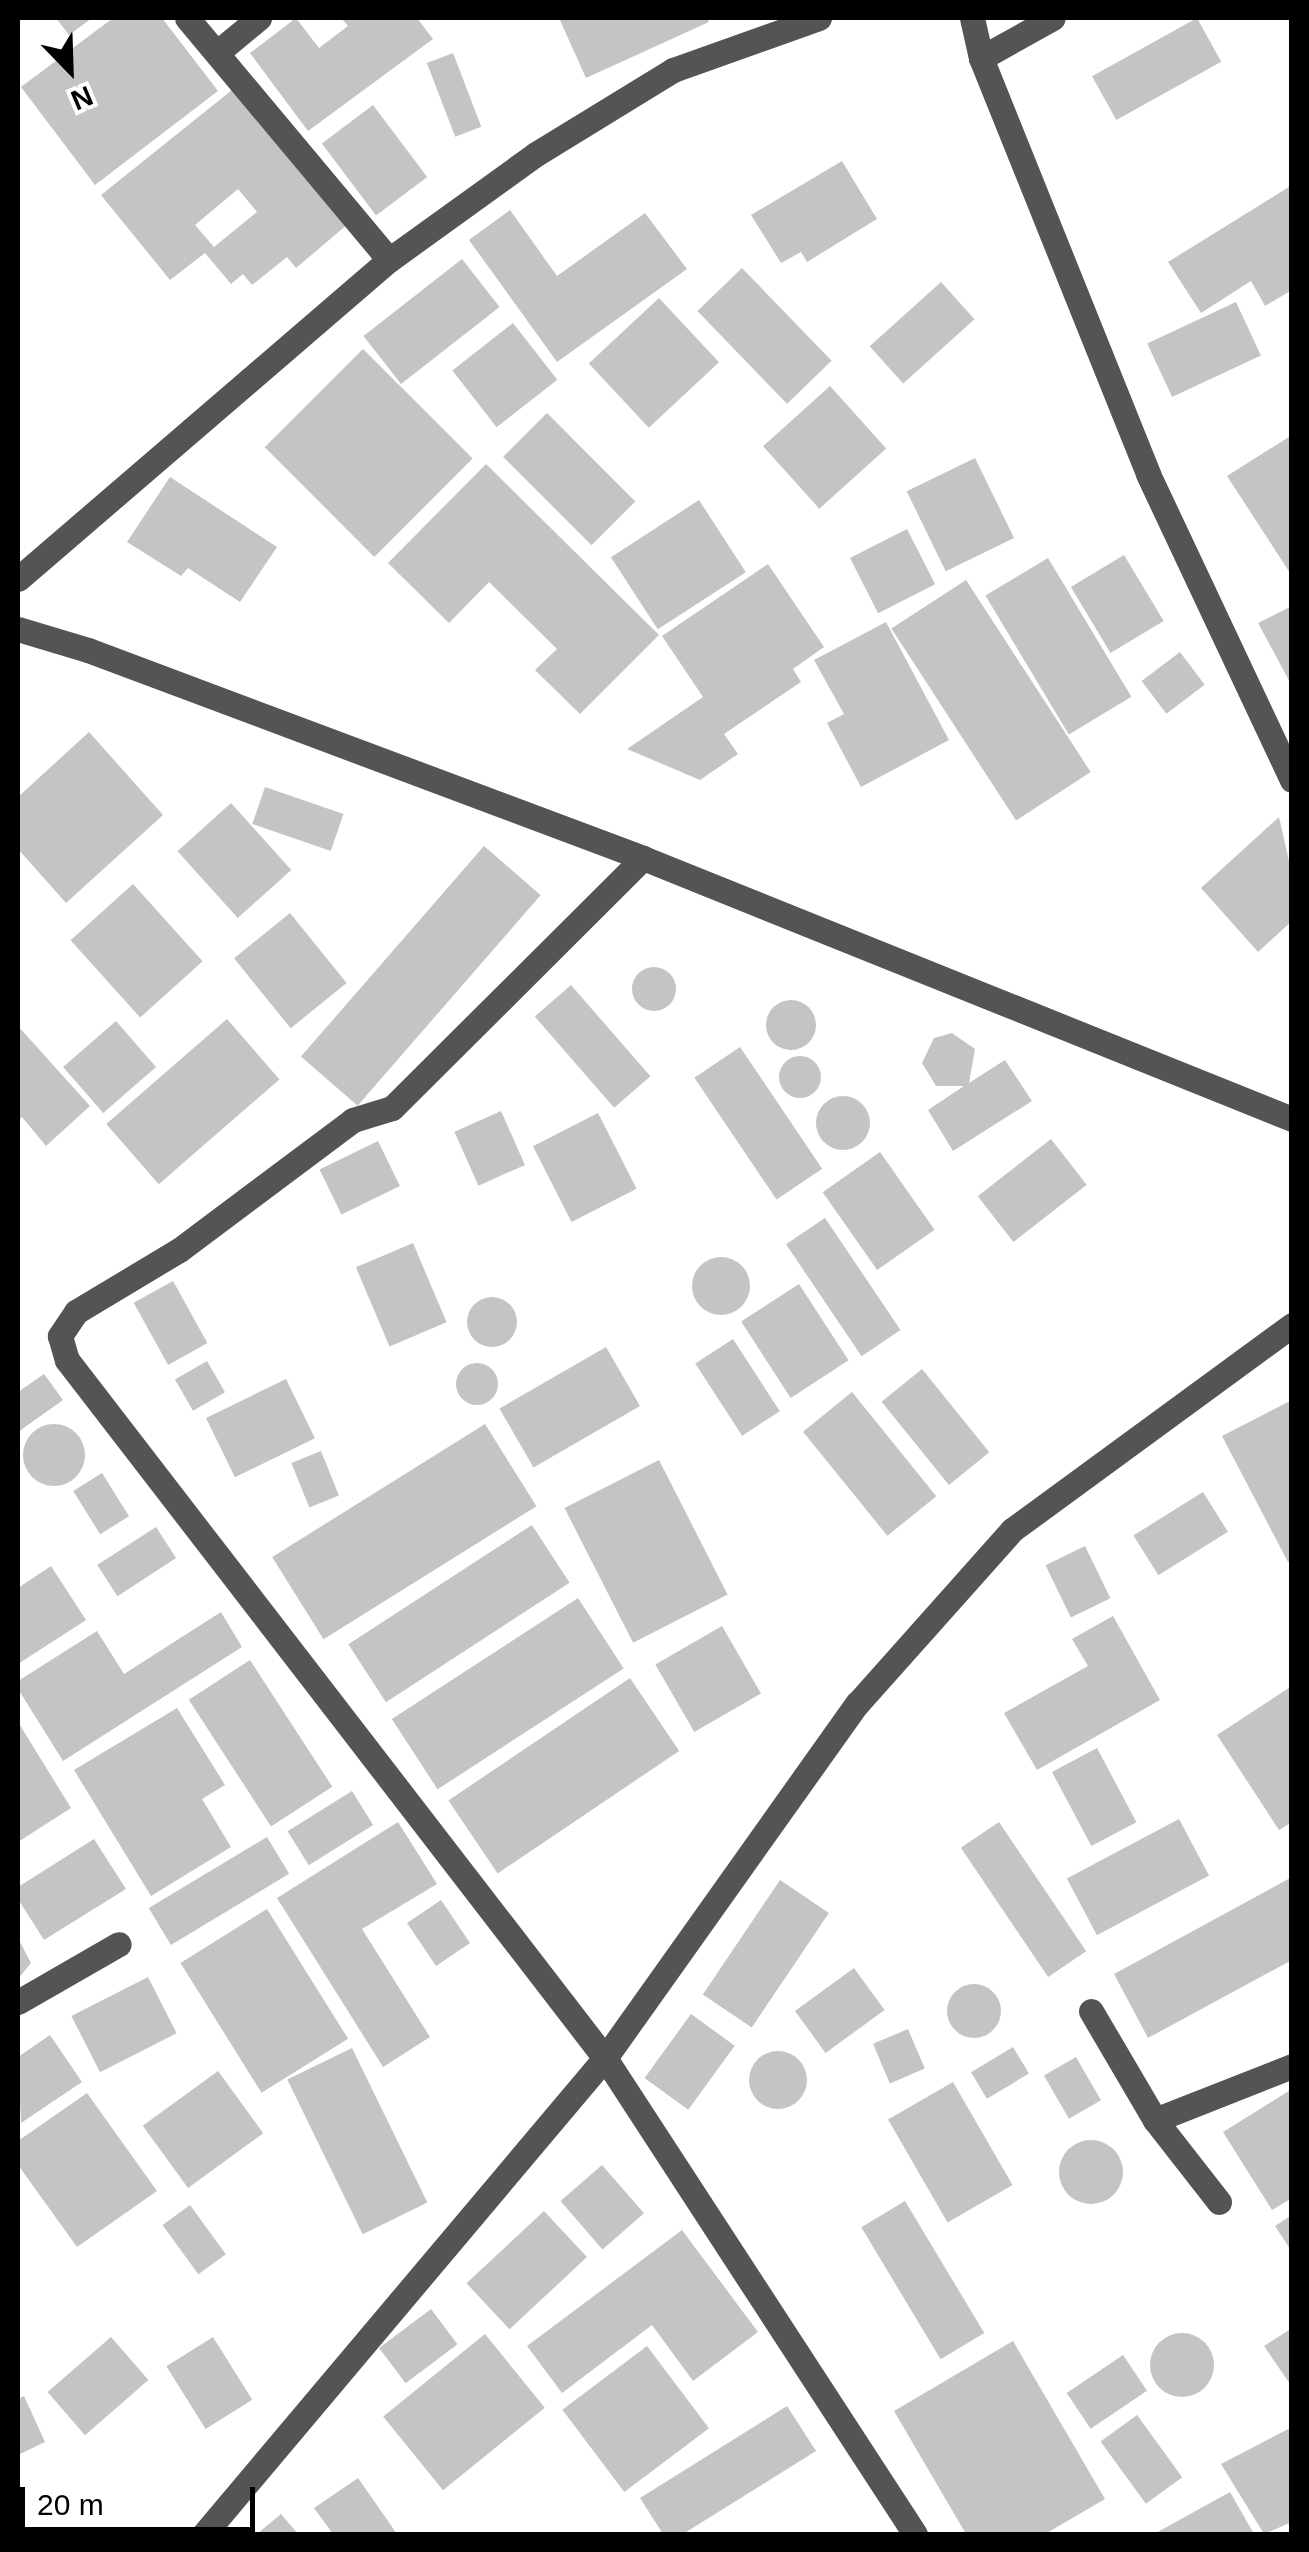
<!DOCTYPE html>
<style>
body{margin:0}
#map{position:relative;width:1309px;height:2552px;overflow:hidden;background:#fff;font-family:Helvetica,sans-serif}
div>[style]{position:absolute}
[style*='--x']{left:calc(var(--x)*1px);top:calc(var(--y)*1px);width:calc(var(--w)*1px);rotate:calc(var(--a)*1deg)}
.building>*{inset:0;background:#c4c4c4;transform-origin:0 0}
.round{border-radius:50%}
.minor>*{height:25px;margin:-12.5px;padding:0 12.5px;transform-origin:12.5px;border-radius:12.5px;background:#545454}
span{translate:-50% -50%;white-space:nowrap;text-align:center;line-height:1.15;-webkit-text-stroke:8px #fff;paint-order:stroke}
.frame{position:absolute;inset:0;border:20px solid #000;pointer-events:none}
.north{position:absolute;left:20px;top:20px;width:100px;height:100px;-webkit-text-stroke:8px #fff;paint-order:stroke;rotate:157deg;font-size:28px;font-weight:700;line-height:40px;text-align:center;color:#000}
.north::after{content:'';display:block;margin:auto;width:35px;height:45px;background:#000;clip-path:polygon(50% 0,100% 100%,50% 72%,0 100%)}
.scale{position:absolute;left:20px;top:2487px;width:235px;height:45px;box-sizing:border-box;border:5px solid #000;border-top:0;padding-left:12px;font-size:30px;line-height:35px;white-space:nowrap;color:#000;-webkit-text-stroke:8px #fff;paint-order:stroke}
</style>
<div id="map">
<div class="building">
<div style="clip-path:polygon(56px 18px,92px 18px,69px 35px)"></div>
<div style="clip-path:polygon(113px 18px,162px 18px,218px 91px,95px 185px,21px 87px)"></div>
<div style="clip-path:polygon(296px 18px,319px 48px,348px 26px,341px 18px,417px 18px,433px 39px,308px 131px,250px 53px)"></div>
<div style="clip-path:polygon(559px 18px,707px 18px,709px 22px,586px 78px)"></div>
<div style="left:1197px;top:18px;width:50px;height:120px;rotate:61deg"></div>
<div style="left:453px;top:53px;width:79px;height:28px;rotate:69deg"></div>
<div style="clip-path:polygon(evenodd,237px 86px,348px 224px,296px 268px,287px 257px,252px 285px,243px 274px,231px 284px,205px 253px,170px 280px,101px 195px,237px 86px,238px 189px,257px 212px,214px 247px,195px 225px,238px 189px)"></div>
<div style="left:373px;top:105px;width:90px;height:64px;rotate:53deg"></div>
<div style="clip-path:polygon(842px 161px,877px 219px,807px 262px,801px 252px,781px 263px,751px 215px)"></div>
<div style="clip-path:polygon(1292px 185px,1292px 290px,1265px 306px,1251px 281px,1201px 313px,1168px 262px)"></div>
<div style="clip-path:polygon(510px 210px,557px 276px,645px 213px,687px 269px,557px 362px,469px 240px)"></div>
<div style="left:462px;top:259px;width:61px;height:125px;rotate:52deg"></div>
<div style="left:742px;top:268px;width:129px;height:62px;rotate:46deg"></div>
<div style="left:941px;top:282px;width:50px;height:96px;rotate:48deg"></div>
<div style="left:659px;top:298px;width:88px;height:96px;rotate:47deg"></div>
<div style="left:1236px;top:302px;width:59px;height:98px;rotate:65deg"></div>
<div style="left:513px;top:323px;width:72px;height:77px;rotate:52deg"></div>
<div style="left:363px;top:349px;width:155px;height:139px;rotate:45deg"></div>
<div style="left:830px;top:386px;width:84px;height:90px;rotate:48deg"></div>
<div style="left:547px;top:413px;width:125px;height:62px;rotate:45deg"></div>
<div style="clip-path:polygon(1292px 435px,1292px 576px,1227px 476px)"></div>
<div style="left:975px;top:458px;width:89px;height:76px;rotate:64deg"></div>
<div style="clip-path:polygon(486px 464px,659px 635px,580px 714px,535px 670px,557px 649px,489px 582px,449px 623px,388px 563px)"></div>
<div style="clip-path:polygon(170px 477px,277px 547px,240px 602px,188px 568px,181px 576px,127px 542px)"></div>
<div style="left:699px;top:500px;width:86px;height:105px;rotate:57deg"></div>
<div style="left:907px;top:529px;width:62px;height:64px;rotate:63deg"></div>
<div style="left:1124px;top:555px;width:77px;height:62px;rotate:59deg"></div>
<div style="left:1048px;top:558px;width:162px;height:73px;rotate:59deg"></div>
<div style="clip-path:polygon(768px 564px,824px 647px,793px 669px,801px 682px,724px 734px,738px 754px,700px 780px,627px 749px,703px 697px,662px 636px)"></div>
<div style="left:966px;top:580px;width:229px;height:89px;rotate:57deg"></div>
<div style="clip-path:polygon(1292px 606px,1292px 686px,1258px 623px)"></div>
<div style="clip-path:polygon(886px 622px,949px 740px,861px 787px,827px 723px,844px 714px,814px 660px)"></div>
<div style="left:1180px;top:652px;width:41px;height:48px;rotate:53deg"></div>
<div style="clip-path:polygon(89px 732px,163px 815px,66px 903px,18px 849px,18px 797px)"></div>
<div style="left:265px;top:787px;width:83px;height:39px;rotate:19deg"></div>
<div style="left:231px;top:803px;width:90px;height:72px;rotate:48deg"></div>
<div style="clip-path:polygon(1279px 817px,1292px 874px,1292px 921px,1258px 952px,1201px 888px)"></div>
<div style="left:484px;top:846px;width:75px;height:279px;rotate:41deg"></div>
<div style="left:133px;top:884px;width:104px;height:84px;rotate:48deg"></div>
<div style="left:290px;top:913px;width:90px;height:72px;rotate:51deg"></div>
<div class="round" style="left:632px;top:967px;width:44px;height:44px"></div>
<div style="left:571px;top:985px;width:121px;height:48px;rotate:49deg"></div>
<div class="round" style="left:766px;top:1000px;width:50px;height:50px"></div>
<div style="left:227px;top:1019px;width:80px;height:160px;rotate:49deg"></div>
<div style="left:116px;top:1021px;width:61px;height:70px;rotate:49deg"></div>
<div style="clip-path:polygon(18px 1026px,90px 1106px,46px 1146px,22px 1117px,18px 1121px)"></div>
<div style="clip-path:polygon(952px 1033px,975px 1049px,969px 1083px,1005px 1060px,1032px 1101px,953px 1151px,928px 1110px,964px 1086px,936px 1086px,922px 1063px,934px 1038px)"></div>
<div style="left:740px;top:1047px;width:147px;height:55px;rotate:56deg"></div>
<div class="round" style="left:779px;top:1056px;width:42px;height:42px"></div>
<div class="round" style="left:816px;top:1096px;width:54px;height:54px"></div>
<div style="left:501px;top:1111px;width:59px;height:51px;rotate:66deg"></div>
<div style="left:598px;top:1113px;width:85px;height:73px;rotate:63deg"></div>
<div style="left:1051px;top:1139px;width:58px;height:93px;rotate:52deg"></div>
<div style="left:378px;top:1141px;width:50px;height:65px;rotate:64deg"></div>
<div style="left:880px;top:1152px;width:95px;height:70px;rotate:55deg"></div>
<div style="left:825px;top:1218px;width:135px;height:47px;rotate:56deg"></div>
<div style="left:413px;top:1243px;width:86px;height:62px;rotate:67deg"></div>
<div class="round" style="left:692px;top:1257px;width:58px;height:58px"></div>
<div style="left:173px;top:1281px;width:71px;height:45px;rotate:61deg"></div>
<div style="left:799px;top:1284px;width:91px;height:69px;rotate:57deg"></div>
<div class="round" style="left:467px;top:1297px;width:50px;height:50px"></div>
<div style="left:733px;top:1339px;width:86px;height:45px;rotate:57deg"></div>
<div style="left:606px;top:1347px;width:68px;height:123px;rotate:60deg"></div>
<div style="left:207px;top:1361px;width:36px;height:37px;rotate:60deg"></div>
<div class="round" style="left:456px;top:1363px;width:42px;height:42px"></div>
<div style="left:922px;top:1369px;width:107px;height:52px;rotate:51deg"></div>
<div style="clip-path:polygon(44px 1374px,63px 1400px,18px 1432px,18px 1392px)"></div>
<div style="left:286px;top:1379px;width:66px;height:89px;rotate:64deg"></div>
<div style="left:852px;top:1392px;width:134px;height:63px;rotate:51deg"></div>
<div style="clip-path:polygon(1292px 1400px,1292px 1560px,1288px 1562px,1222px 1436px)"></div>
<div style="left:485px;top:1424px;width:97px;height:251px;rotate:58deg"></div>
<div class="round" style="left:23px;top:1424px;width:62px;height:62px"></div>
<div style="left:321px;top:1451px;width:48px;height:32px;rotate:68deg"></div>
<div style="left:659px;top:1460px;width:151px;height:106px;rotate:63deg"></div>
<div style="left:102px;top:1473px;width:51px;height:34px;rotate:58deg"></div>
<div style="left:1203px;top:1492px;width:47px;height:82px;rotate:58deg"></div>
<div style="left:532px;top:1525px;width:69px;height:219px;rotate:57deg"></div>
<div style="left:156px;top:1527px;width:37px;height:70px;rotate:57deg"></div>
<div style="left:1085px;top:1546px;width:58px;height:44px;rotate:64deg"></div>
<div style="clip-path:polygon(51px 1566px,86px 1620px,18px 1664px,18px 1588px)"></div>
<div style="left:578px;top:1598px;width:84px;height:222px;rotate:57deg"></div>
<div style="clip-path:polygon(221px 1612px,242px 1647px,63px 1761px,18px 1689px,18px 1681px,97px 1631px,124px 1674px)"></div>
<div style="clip-path:polygon(1113px 1616px,1160px 1700px,1037px 1770px,1004px 1713px,1088px 1666px,1072px 1639px)"></div>
<div style="left:722px;top:1626px;width:78px;height:77px;rotate:60deg"></div>
<div style="left:250px;top:1660px;width:151px;height:73px;rotate:57deg"></div>
<div style="left:630px;top:1678px;width:88px;height:219px;rotate:56deg"></div>
<div style="clip-path:polygon(1292px 1686px,1292px 1822px,1279px 1830px,1217px 1735px)"></div>
<div style="clip-path:polygon(177px 1708px,225px 1785px,202px 1799px,231px 1847px,151px 1896px,74px 1770px)"></div>
<div style="clip-path:polygon(18px 1722px,71px 1808px,18px 1842px)"></div>
<div style="left:1097px;top:1748px;width:84px;height:51px;rotate:62deg"></div>
<div style="left:352px;top:1791px;width:40px;height:76px;rotate:58deg"></div>
<div style="left:1179px;top:1819px;width:64px;height:127px;rotate:62deg"></div>
<div style="clip-path:polygon(398px 1822px,437px 1884px,362px 1929px,430px 2037px,383px 2067px,277px 1898px)"></div>
<div style="left:999px;top:1822px;width:156px;height:46px;rotate:56deg"></div>
<div style="left:267px;top:1837px;width:43px;height:138px;rotate:59deg"></div>
<div style="clip-path:polygon(94px 1839px,126px 1889px,44px 1940px,18px 1899px,18px 1887px)"></div>
<div style="clip-path:polygon(1292px 1877px,1292px 1960px,1148px 2038px,1114px 1974px)"></div>
<div style="left:780px;top:1880px;width:59px;height:138px;rotate:34deg"></div>
<div style="left:441px;top:1900px;width:52px;height:41px;rotate:56deg"></div>
<div style="left:267px;top:1909px;width:153px;height:102px;rotate:58deg"></div>
<div style="clip-path:polygon(18px 1938px,31px 1963px,18px 1979px)"></div>
<div style="left:854px;top:1968px;width:52px;height:73px;rotate:54deg"></div>
<div style="left:148px;top:1977px;width:63px;height:86px;rotate:63deg"></div>
<div class="round" style="left:947px;top:1984px;width:54px;height:54px"></div>
<div style="left:691px;top:2014px;width:54px;height:79px;rotate:36deg"></div>
<div style="left:908px;top:2029px;width:43px;height:38px;rotate:67deg"></div>
<div style="clip-path:polygon(50px 2035px,82px 2082px,21px 2123px,18px 2057px)"></div>
<div style="left:1013px;top:2047px;width:31px;height:49px;rotate:59deg"></div>
<div style="left:352px;top:2048px;width:172px;height:72px;rotate:64deg"></div>
<div class="round" style="left:749px;top:2051px;width:58px;height:58px"></div>
<div style="left:1076px;top:2057px;width:50px;height:37px;rotate:60deg"></div>
<div style="left:218px;top:2071px;width:77px;height:93px;rotate:54deg"></div>
<div style="left:953px;top:2082px;width:119px;height:75px;rotate:60deg"></div>
<div style="clip-path:polygon(1292px 2089px,1292px 2198px,1272px 2210px,1223px 2132px)"></div>
<div style="clip-path:polygon(87px 2093px,157px 2191px,77px 2247px,18px 2165px,18px 2141px)"></div>
<div class="round" style="left:1059px;top:2140px;width:64px;height:64px"></div>
<div style="left:602px;top:2165px;width:64px;height:55px;rotate:49deg"></div>
<div style="left:905px;top:2201px;width:154px;height:51px;rotate:59deg"></div>
<div style="left:190px;top:2205px;width:61px;height:34px;rotate:54deg"></div>
<div style="left:544px;top:2211px;width:63px;height:106px;rotate:47deg"></div>
<div style="clip-path:polygon(1292px 2215px,1292px 2252px,1275px 2226px)"></div>
<div style="clip-path:polygon(682px 2230px,758px 2332px,693px 2381px,652px 2325px,562px 2393px,527px 2346px)"></div>
<div style="left:431px;top:2309px;width:44px;height:65px;rotate:53deg"></div>
<div style="clip-path:polygon(1292px 2328px,1292px 2387px,1264px 2346px)"></div>
<div class="round" style="left:1150px;top:2333px;width:64px;height:64px"></div>
<div style="left:485px;top:2334px;width:95px;height:131px;rotate:51deg"></div>
<div style="left:111px;top:2337px;width:57px;height:84px;rotate:49deg"></div>
<div style="left:213px;top:2337px;width:74px;height:55px;rotate:58deg"></div>
<div style="clip-path:polygon(1013px 2341px,1105px 2499px,1045px 2534px,966px 2534px,894px 2411px)"></div>
<div style="left:647px;top:2346px;width:103px;height:106px;rotate:53deg"></div>
<div style="left:1123px;top:2355px;width:43px;height:68px;rotate:56deg"></div>
<div style="clip-path:polygon(24px 2396px,45px 2442px,18px 2455px,18px 2399px)"></div>
<div style="clip-path:polygon(787px 2406px,816px 2451px,683px 2534px,663px 2534px,640px 2498px)"></div>
<div style="left:1137px;top:2415px;width:77px;height:45px;rotate:54deg"></div>
<div style="clip-path:polygon(1292px 2427px,1292px 2522px,1264px 2534px,1221px 2464px)"></div>
<div style="clip-path:polygon(358px 2478px,397px 2534px,333px 2534px,314px 2508px)"></div>
<div style="clip-path:polygon(1230px 2492px,1254px 2534px,1154px 2534px)"></div>
<div style="clip-path:polygon(281px 2514px,298px 2534px,257px 2534px)"></div>
</div>
<div class="minor">
<div style="--x:187;--y:18;--w:315;--a:50.1"></div>
<div style="--x:972;--y:18;--w:41;--a:77.3"></div>
<div style="--x:981;--y:58;--w:448;--a:68.1"></div>
<div style="--x:1148;--y:474;--w:338;--a:64.8"></div>
<div style="--x:219;--y:51;--w:52;--a:-39.5"></div>
<div style="--x:981;--y:58;--w:82;--a:-29.1"></div>
<div style="--x:18;--y:579;--w:489;--a:-40.7"></div>
<div style="--x:389;--y:260;--w:181;--a:-35.8"></div>
<div style="--x:536;--y:154;--w:161;--a:-31.5"></div>
<div style="--x:673;--y:70;--w:155;--a:-19.6"></div>
<div style="--x:18;--y:629;--w:73;--a:16.7"></div>
<div style="--x:88;--y:650;--w:593;--a:20.54"></div>
<div style="--x:643;--y:858;--w:700;--a:21.91"></div>
<div style="--x:643;--y:858;--w:354;--a:135.1"></div>
<div style="--x:392;--y:1108;--w:41;--a:162.9"></div>
<div style="--x:353;--y:1120;--w:217;--a:143.2"></div>
<div style="--x:179;--y:1250;--w:120;--a:149"></div>
<div style="--x:76;--y:1312;--w:29;--a:124"></div>
<div style="--x:60;--y:1336;--w:25;--a:74"></div>
<div style="--x:67;--y:1360;--w:881;--a:52.38"></div>
<div style="--x:605;--y:2058;--w:568;--a:56.93"></div>
<div style="--x:18;--y:2002;--w:116;--a:-29.9"></div>
<div style="--x:1091;--y:2011;--w:126;--a:59.6"></div>
<div style="--x:1155;--y:2120;--w:104;--a:52"></div>
<div style="--x:1155;--y:2120;--w:147;--a:-21.5"></div>
<div style="--x:204;--y:2534;--w:622;--a:-49.89"></div>
<div style="--x:605;--y:2058;--w:435;--a:-54.6"></div>
<div style="--x:857;--y:1704;--w:233;--a:-48.3"></div>
<div style="--x:1012;--y:1530;--w:347;--a:-36.2"></div>
</div>
<div class="frame"></div>
<div class="north">N</div>
<div class="scale">20 m</div>
</div>
